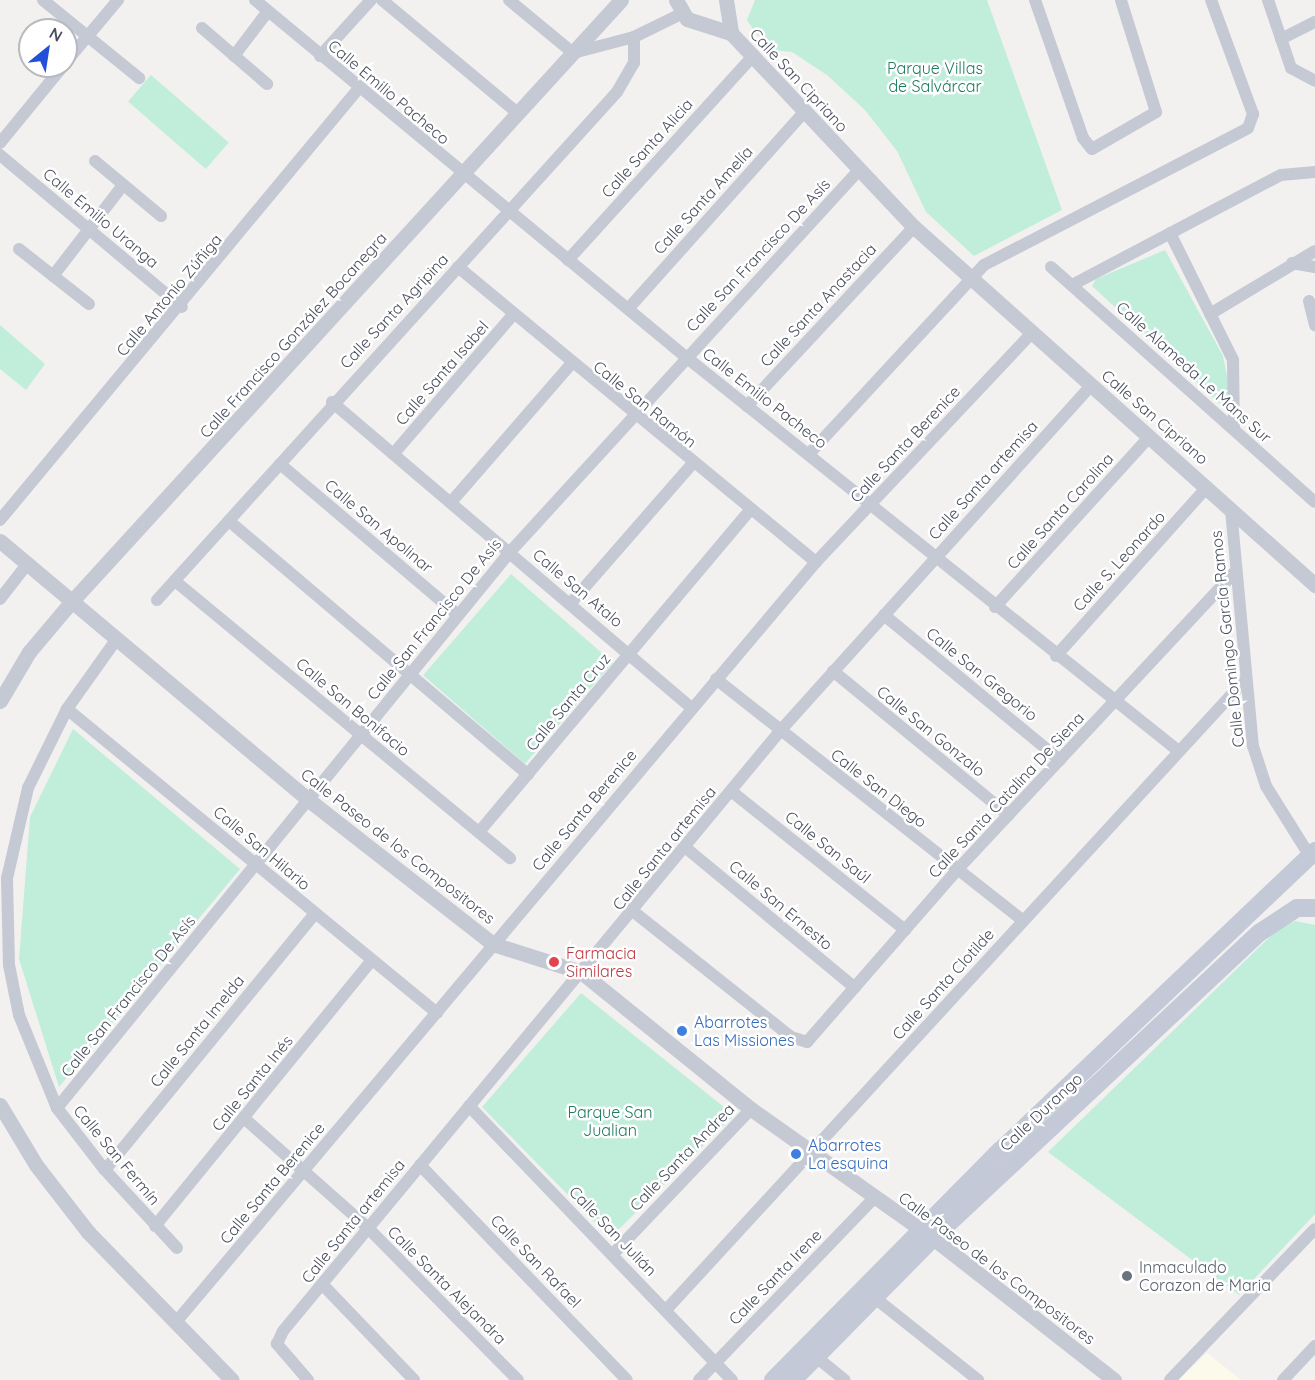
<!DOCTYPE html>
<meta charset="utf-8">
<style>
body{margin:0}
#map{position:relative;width:1315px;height:1380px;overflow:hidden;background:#f2f1f0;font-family:Quicksand,sans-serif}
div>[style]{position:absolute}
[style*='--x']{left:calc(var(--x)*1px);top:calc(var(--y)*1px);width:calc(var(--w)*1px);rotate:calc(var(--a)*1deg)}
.commercial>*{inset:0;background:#fbfaeb}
.green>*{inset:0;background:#c1eddb;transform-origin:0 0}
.minor>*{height:12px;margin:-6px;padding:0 6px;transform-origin:6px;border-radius:6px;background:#c5c9d4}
.tertiary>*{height:15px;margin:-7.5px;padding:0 7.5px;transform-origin:7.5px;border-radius:7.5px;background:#c5c9d4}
.secondary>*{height:18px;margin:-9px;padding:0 9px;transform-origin:9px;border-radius:9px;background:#c4c9d7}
.dots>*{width:16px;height:16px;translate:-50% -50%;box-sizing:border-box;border:3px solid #fff;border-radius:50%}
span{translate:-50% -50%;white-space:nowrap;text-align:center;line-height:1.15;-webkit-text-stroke:5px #fff;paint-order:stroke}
.park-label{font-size:16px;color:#1d7b5e}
.street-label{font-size:16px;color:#494f5c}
.health-label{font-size:16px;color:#be3a42}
.left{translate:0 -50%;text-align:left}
.shop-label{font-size:16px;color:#366cbe}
.worship-label{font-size:16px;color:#5b616d}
.north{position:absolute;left:18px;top:18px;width:60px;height:60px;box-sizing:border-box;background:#fff;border:2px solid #b6b9be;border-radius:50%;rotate:30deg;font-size:16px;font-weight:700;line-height:24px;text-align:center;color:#494f5c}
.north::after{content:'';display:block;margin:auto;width:21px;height:27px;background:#234fd9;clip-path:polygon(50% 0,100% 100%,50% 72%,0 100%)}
</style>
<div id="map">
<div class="commercial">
<div style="clip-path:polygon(1207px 1353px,1241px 1380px,1179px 1380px)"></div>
</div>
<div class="green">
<div style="clip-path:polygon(755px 0,987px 0,1062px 210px,974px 256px,926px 212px,897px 151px,865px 110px,827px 75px,792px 52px,772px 50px,755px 32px,747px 20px)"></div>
<div style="left:151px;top:75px;width:103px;height:35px;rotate:41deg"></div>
<div style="clip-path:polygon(1165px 250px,1223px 356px,1230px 391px,1220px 404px,1092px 286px,1096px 279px)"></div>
<div style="clip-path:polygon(0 325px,45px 364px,26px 390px,0 369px)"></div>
<div style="left:511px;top:574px;width:135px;height:134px;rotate:41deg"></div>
<div style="clip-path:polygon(73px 729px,240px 869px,59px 1087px,19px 959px,30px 817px)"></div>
<div style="clip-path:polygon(1295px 921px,1315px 925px,1315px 1214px,1239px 1295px,1048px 1152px,1278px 929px)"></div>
<div style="clip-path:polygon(581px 993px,734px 1115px,610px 1238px,482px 1107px)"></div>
</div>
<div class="minor">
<div style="--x:43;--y:0;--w:124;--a:39.1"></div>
<div style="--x:255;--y:0;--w:560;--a:39.64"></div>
<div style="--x:686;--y:357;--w:628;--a:38.66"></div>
<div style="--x:382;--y:0;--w:178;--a:39.8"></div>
<div style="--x:509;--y:0;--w:83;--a:39.6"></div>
<div style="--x:573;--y:53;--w:63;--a:-14.7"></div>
<div style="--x:634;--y:37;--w:52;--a:-26.1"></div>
<div style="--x:1035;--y:0;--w:146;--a:70.8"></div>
<div style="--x:1083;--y:138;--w:14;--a:51"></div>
<div style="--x:1092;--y:149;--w:74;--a:-30"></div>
<div style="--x:1156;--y:112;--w:117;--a:-107.4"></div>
<div style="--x:1268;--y:0;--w:72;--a:71.3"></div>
<div style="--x:1291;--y:68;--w:27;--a:28"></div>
<div style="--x:202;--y:28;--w:86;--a:40.7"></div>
<div style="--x:1281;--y:39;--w:38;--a:-27"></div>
<div style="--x:234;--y:56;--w:56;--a:-52.9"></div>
<div style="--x:320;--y:56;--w:76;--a:-47.7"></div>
<div style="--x:66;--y:62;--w:81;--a:-50"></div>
<div style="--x:0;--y:143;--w:99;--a:-50.7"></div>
<div style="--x:0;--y:155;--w:237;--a:39.9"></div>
<div style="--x:95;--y:161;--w:86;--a:39.8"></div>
<div style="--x:1170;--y:233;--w:142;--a:63.6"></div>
<div style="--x:1233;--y:360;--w:69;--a:89.2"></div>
<div style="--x:19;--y:249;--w:89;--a:38.2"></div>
<div style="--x:568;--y:260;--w:273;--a:-47.8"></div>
<div style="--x:1292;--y:263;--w:23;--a:10"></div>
<div style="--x:458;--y:267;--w:464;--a:39.5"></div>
<div style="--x:1051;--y:267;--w:353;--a:41.7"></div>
<div style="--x:53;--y:276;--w:115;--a:-52.4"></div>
<div style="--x:1072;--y:285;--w:236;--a:-27.8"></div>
<div style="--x:1281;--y:175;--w:34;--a:-5"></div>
<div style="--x:1309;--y:301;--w:25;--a:76"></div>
<div style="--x:628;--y:309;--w:263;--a:-48.2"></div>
<div style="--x:1210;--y:314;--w:122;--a:-31"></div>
<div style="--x:332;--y:402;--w:471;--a:40.4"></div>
<div style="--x:747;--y:406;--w:245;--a:-47"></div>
<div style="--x:395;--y:452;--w:181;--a:-49.3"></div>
<div style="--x:809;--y:454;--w:258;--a:-47.2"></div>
<div style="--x:984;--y:265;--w:297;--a:-27.4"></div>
<div style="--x:1248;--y:128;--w:15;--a:-70"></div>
<div style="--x:1253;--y:114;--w:121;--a:-110.2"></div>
<div style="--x:280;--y:464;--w:232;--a:40.3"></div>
<div style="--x:452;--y:501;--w:181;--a:-49"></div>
<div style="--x:1231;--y:510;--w:237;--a:84.7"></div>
<div style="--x:1253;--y:746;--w:42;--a:72"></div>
<div style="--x:1266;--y:786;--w:85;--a:58"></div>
<div style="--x:0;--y:520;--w:562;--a:-50.27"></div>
<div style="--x:229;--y:521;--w:392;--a:40.3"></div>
<div style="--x:175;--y:581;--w:435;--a:39.6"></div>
<div style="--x:0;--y:599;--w:46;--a:-52.1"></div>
<div style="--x:157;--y:600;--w:685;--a:-47.84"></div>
<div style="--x:617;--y:92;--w:34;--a:-60"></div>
<div style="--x:634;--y:63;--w:26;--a:-90"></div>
<div style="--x:570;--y:604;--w:186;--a:-48.9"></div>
<div style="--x:995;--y:607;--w:229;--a:-47.8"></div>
<div style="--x:884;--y:615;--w:228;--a:39.5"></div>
<div style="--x:116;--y:640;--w:85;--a:125.4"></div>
<div style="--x:67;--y:709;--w:88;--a:116.3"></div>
<div style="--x:28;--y:788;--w:92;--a:103.1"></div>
<div style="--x:7;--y:878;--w:87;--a:88.7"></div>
<div style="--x:9;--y:965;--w:51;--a:78.7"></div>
<div style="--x:19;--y:1015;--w:100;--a:67.8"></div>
<div style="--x:57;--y:1108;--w:78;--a:52.3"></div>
<div style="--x:105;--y:1170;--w:106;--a:47.3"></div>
<div style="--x:1056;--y:656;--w:227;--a:-48.2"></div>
<div style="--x:833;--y:671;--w:227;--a:39.4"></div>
<div style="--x:716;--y:679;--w:391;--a:38.2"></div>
<div style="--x:67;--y:709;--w:479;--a:39.4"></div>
<div style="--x:731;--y:791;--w:223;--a:38.6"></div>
<div style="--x:479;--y:832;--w:422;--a:-49.9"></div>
<div style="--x:686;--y:848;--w:219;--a:39.6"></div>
<div style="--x:634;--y:912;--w:201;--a:38.5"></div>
<div style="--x:791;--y:1037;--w:17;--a:17"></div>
<div style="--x:807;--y:1042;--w:228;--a:-48.9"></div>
<div style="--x:957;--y:870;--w:409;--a:-47"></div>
<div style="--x:469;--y:1106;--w:380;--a:46.2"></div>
<div style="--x:57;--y:1108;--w:717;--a:-50.83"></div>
<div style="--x:510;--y:552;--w:517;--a:-47.58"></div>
<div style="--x:245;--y:1119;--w:163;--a:41.5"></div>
<div style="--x:367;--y:1227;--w:215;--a:45.4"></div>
<div style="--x:420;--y:1165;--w:298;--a:46.1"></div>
<div style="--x:105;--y:1170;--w:332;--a:-50.7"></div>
<div style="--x:155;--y:1226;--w:343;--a:-50.8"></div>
<div style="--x:613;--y:1254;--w:200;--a:-46.4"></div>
<div style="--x:322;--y:1284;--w:133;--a:46.2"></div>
<div style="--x:875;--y:1298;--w:132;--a:38.5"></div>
<div style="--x:666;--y:1310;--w:856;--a:-47.42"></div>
<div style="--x:176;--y:1322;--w:994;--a:-49.9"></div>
<div style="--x:816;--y:562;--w:315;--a:-46.7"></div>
<div style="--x:815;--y:1356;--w:38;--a:39"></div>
<div style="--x:308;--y:1380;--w:48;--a:-130.7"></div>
<div style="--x:277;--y:1344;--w:14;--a:-65"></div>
<div style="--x:283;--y:1331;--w:779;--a:-50.36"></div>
<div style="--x:780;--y:731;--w:465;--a:-48"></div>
<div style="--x:699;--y:1380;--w:252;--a:-46.1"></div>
<div style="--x:1170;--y:1380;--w:209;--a:-46.2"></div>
<div style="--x:1283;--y:1380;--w:47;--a:-46.7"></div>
</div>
<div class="tertiary">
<div style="--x:676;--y:0;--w:22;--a:60"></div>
<div style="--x:687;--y:19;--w:46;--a:17.7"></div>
<div style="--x:731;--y:33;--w:267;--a:46.7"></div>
<div style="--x:914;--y:227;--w:538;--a:41.76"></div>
<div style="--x:726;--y:0;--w:33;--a:81"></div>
<div style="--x:0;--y:541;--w:405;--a:40"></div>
<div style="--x:310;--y:801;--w:232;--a:38"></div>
<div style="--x:493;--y:944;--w:92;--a:17.7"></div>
<div style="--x:581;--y:972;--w:218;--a:38.9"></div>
<div style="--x:751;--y:1109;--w:223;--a:35.3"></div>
<div style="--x:933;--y:1238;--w:230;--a:38.1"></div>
<div style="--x:0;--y:701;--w:57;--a:-59.4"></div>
<div style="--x:29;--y:652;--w:67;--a:-49.9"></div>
<div style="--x:72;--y:601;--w:814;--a:-47.59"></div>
<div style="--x:0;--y:1105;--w:70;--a:59"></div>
<div style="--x:36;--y:1165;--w:85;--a:52.2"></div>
<div style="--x:88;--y:1232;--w:206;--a:45.8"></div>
</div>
<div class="secondary">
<div style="--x:773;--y:1380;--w:324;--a:-45.3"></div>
<div style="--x:1001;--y:1150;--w:434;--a:-43.6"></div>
<div style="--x:793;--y:1380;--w:199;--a:-45.4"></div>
<div style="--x:933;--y:1238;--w:446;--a:-43.1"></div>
<div style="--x:1259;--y:933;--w:45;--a:-33.3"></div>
<div style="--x:1297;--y:908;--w:18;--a:0"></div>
</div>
<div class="dots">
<div style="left:554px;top:962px;background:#e0444e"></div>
<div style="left:682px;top:1031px;background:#3f7fe0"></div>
<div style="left:796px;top:1154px;background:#3f7fe0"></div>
<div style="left:1127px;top:1276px;background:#6b7280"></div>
</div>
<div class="park-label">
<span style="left:935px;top:77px">Parque Villas<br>de Salvárcar</span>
<span style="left:610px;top:1121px">Parque San<br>Jualian</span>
</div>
<div class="street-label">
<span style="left:799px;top:80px;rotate:47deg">Calle San Cipriano</span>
<span style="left:389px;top:92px;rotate:40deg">Calle Emilio Pacheco</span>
<span style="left:647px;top:148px;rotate:-48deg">Calle Santa Alicia</span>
<span style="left:703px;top:200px;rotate:-48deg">Calle Santa Amelía</span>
<span style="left:101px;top:218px;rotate:40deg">Calle Emilio Uranga</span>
<span style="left:758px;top:255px;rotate:-47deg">Calle San Francisco De Asís</span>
<span style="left:169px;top:295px;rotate:-50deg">Calle Antonio Zúñiga</span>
<span style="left:818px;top:305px;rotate:-47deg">Calle Santa Anastacia</span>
<span style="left:394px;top:311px;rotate:-47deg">Calle Santa Agripina</span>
<span style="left:293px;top:335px;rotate:-48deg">Calle Francisco González Bocanegra</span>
<span style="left:1194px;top:372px;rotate:42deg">Calle Alameda Le Mans Sur</span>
<span style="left:442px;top:373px;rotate:-49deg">Calle Santa Isabel</span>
<span style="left:765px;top:398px;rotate:38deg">Calle Emilio Pacheco</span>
<span style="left:645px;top:404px;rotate:39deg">Calle San Ramón</span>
<span style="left:1155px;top:417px;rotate:41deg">Calle San Cipriano</span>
<span style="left:905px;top:444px;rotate:-47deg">Calle Santa Berenice</span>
<span style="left:983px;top:480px;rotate:-48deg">Calle Santa artemisa</span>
<span style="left:1060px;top:511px;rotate:-48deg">Calle Santa Carolina</span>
<span style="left:379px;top:526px;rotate:40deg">Calle San Apolinar</span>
<span style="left:1119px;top:561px;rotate:-48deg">Calle S. Leonardo</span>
<span style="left:578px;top:588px;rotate:40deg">Calle San Atalo</span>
<span style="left:434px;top:619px;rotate:-51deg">Calle San Francisco De Asís</span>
<span style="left:1227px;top:639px;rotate:-96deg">Calle Domingo García Ramos</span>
<span style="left:982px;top:674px;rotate:39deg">Calle San Gregorio</span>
<span style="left:568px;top:702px;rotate:-50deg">Calle Santa Cruz</span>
<span style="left:353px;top:707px;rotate:40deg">Calle San Bonifacio</span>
<span style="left:931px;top:731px;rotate:39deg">Calle San Gonzalo</span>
<span style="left:879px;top:788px;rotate:38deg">Calle San Diego</span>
<span style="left:1006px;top:795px;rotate:-47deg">Calle Santa Catalina De Siena</span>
<span style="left:584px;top:810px;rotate:-50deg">Calle Santa Berenice</span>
<span style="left:398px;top:846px;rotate:38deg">Calle Paseo de los Compositores</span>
<span style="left:828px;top:847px;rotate:39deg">Calle San Saúl</span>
<span style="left:262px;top:848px;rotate:40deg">Calle San Hilario</span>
<span style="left:664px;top:848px;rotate:-51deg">Calle Santa artemisa</span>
<span style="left:781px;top:905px;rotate:40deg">Calle San Ernesto</span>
<span style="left:943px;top:984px;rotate:-48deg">Calle Santa Clotilde</span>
<span style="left:128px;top:996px;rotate:-51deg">Calle San Francisco De Asís</span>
<span style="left:197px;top:1031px;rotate:-51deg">Calle Santa Imelda</span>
<span style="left:252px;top:1083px;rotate:-51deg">Calle Santa Inés</span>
<span style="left:1041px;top:1112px;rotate:-43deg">Calle Durango</span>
<span style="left:117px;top:1155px;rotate:50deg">Calle San Fermín</span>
<span style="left:682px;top:1157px;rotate:-46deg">Calle Santa Andrea</span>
<span style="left:272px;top:1183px;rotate:-50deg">Calle Santa Berenice</span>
<span style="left:353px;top:1221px;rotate:-51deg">Calle Santa artemisa</span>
<span style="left:613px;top:1231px;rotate:46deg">Calle San Julián</span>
<span style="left:536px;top:1261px;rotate:46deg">Calle San Rafael</span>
<span style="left:997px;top:1268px;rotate:37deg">Calle Paseo de los Compositores</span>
<span style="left:775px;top:1277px;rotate:-46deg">Calle Santa Irene</span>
<span style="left:447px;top:1285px;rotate:45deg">Calle Santa Alejandra</span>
</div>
<div class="health-label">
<span class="left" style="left:566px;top:962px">Farmacia<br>Similares</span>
</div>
<div class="shop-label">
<span class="left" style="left:694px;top:1031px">Abarrotes<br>Las Missiones</span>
<span class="left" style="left:808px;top:1154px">Abarrotes<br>La esquina</span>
</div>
<div class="worship-label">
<span class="left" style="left:1139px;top:1276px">Inmaculado<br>Corazon de Maria</span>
</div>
<div class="north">N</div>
</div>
